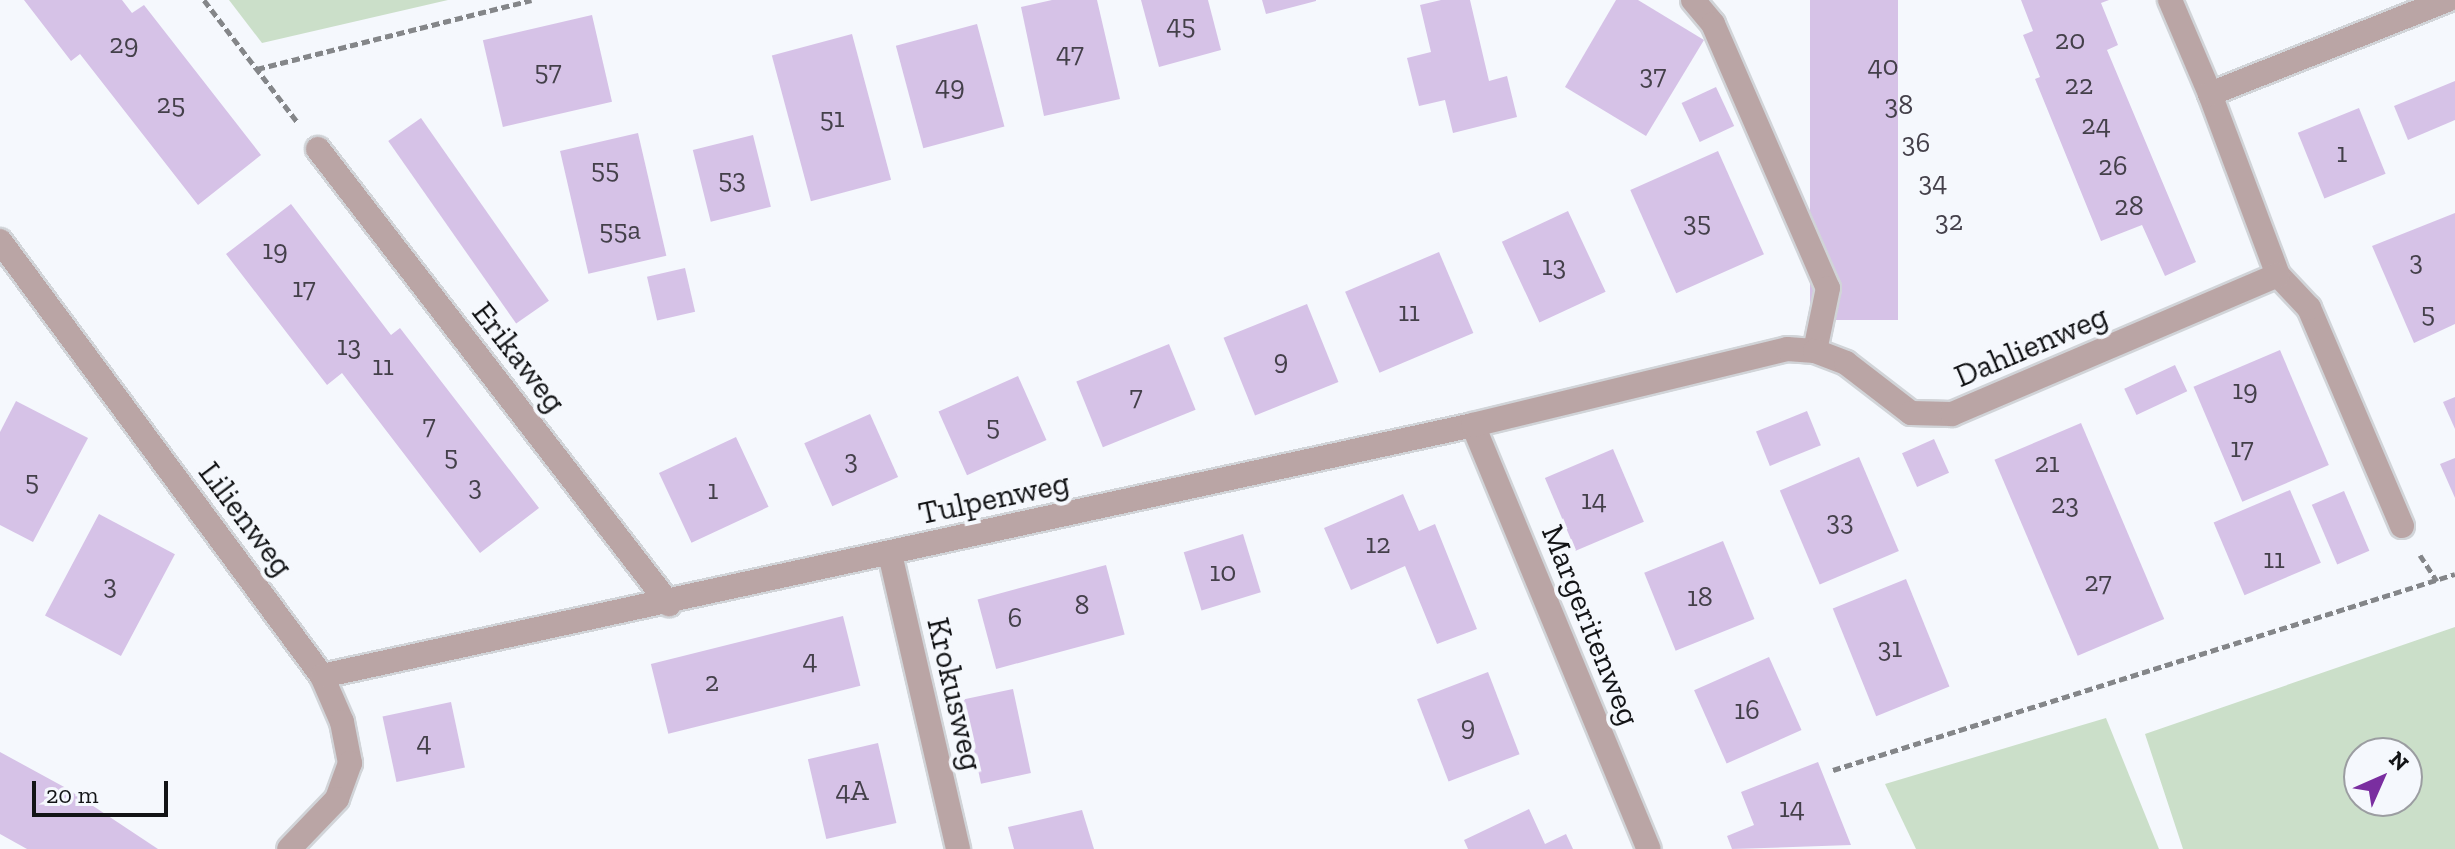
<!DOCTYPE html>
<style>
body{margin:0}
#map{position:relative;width:2455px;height:849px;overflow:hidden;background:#f5f8fd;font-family:"Zilla Slab",serif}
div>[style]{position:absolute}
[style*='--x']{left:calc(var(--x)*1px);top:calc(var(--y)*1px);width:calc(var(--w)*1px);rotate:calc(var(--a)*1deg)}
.green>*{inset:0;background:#cbdfc9}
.building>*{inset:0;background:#d6c2e7;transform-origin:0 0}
.path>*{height:5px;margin-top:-2.5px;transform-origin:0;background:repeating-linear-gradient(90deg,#848689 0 8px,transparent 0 12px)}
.roads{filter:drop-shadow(2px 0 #d1d4d8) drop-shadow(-2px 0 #d1d4d8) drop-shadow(0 2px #d1d4d8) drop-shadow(0 -2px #d1d4d8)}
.lane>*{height:24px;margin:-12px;padding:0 12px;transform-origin:12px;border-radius:12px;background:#baa5a5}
.street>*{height:24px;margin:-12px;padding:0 12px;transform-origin:12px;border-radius:12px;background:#baa5a5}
span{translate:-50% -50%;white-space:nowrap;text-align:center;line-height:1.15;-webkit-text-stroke:8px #f5f8fd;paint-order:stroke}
.number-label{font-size:28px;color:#44404a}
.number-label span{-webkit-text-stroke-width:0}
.street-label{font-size:32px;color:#131416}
.north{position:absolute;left:2343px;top:737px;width:80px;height:80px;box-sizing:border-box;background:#f5f8fd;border:2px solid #9b9da1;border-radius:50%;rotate:45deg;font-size:22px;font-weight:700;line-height:32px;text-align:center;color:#131416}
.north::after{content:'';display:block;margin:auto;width:28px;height:36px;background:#7a2ea0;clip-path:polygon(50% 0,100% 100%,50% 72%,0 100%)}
.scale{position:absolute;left:32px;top:781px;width:136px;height:36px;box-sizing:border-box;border:4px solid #131416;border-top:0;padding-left:10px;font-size:24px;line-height:28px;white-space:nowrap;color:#131416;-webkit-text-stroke:6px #f5f8fd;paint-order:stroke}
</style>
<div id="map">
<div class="green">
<div style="clip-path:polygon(229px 0,448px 0,262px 43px)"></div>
<div style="clip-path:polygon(evenodd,2455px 627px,2455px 849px,2183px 849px,2145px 734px,2455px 627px,2359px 753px,2407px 753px,2407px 801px,2359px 801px,2359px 753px)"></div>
<div style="clip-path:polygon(2106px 718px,2159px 849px,1916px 849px,1885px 784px)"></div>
</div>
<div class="building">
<div style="clip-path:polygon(24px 0,122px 0,132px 13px,144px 5px,261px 155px,198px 205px,80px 54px,71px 61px)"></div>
<div style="clip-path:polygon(1052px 0,1097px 0,1120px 99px,1044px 116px,1021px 7px)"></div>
<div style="clip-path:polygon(1141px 0,1208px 0,1221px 50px,1159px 67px)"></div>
<div style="clip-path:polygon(1262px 0,1316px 0,1316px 1px,1266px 14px)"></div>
<div style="clip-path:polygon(1441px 0,1470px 0,1489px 81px,1507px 76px,1517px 117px,1453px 133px,1445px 100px,1419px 106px,1407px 58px,1431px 52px,1420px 5px)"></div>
<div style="clip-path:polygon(1616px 0,1638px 0,1704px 40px,1646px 136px,1565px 87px)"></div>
<div style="left:1810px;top:0;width:88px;height:320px"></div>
<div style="clip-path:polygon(2021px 0,2109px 0,2101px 3px,2118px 45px,2107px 50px,2196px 262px,2165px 276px,2142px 225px,2101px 241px,2035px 79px,2040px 77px,2023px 35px,2033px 31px)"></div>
<div style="left:592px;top:15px;width:89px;height:112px;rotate:77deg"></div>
<div style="left:977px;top:24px;width:106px;height:84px;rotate:75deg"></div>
<div style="left:852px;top:34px;width:151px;height:83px;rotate:75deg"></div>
<div style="clip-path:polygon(2455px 81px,2455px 120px,2408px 140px,2394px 106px)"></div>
<div style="left:1716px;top:87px;width:43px;height:38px;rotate:65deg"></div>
<div style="left:2359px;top:108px;width:71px;height:66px;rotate:68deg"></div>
<div style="left:421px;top:118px;width:223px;height:40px;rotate:55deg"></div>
<div style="left:638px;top:133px;width:126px;height:80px;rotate:77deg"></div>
<div style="left:753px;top:135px;width:74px;height:62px;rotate:76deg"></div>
<div style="left:1718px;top:151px;width:113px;height:96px;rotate:66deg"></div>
<div style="clip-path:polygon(291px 204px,391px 335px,400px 328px,539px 508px,480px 553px,342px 373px,327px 385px,226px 254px)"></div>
<div style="left:1568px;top:211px;width:89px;height:73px;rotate:65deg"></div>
<div style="clip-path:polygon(2455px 213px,2455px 324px,2414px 343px,2372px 246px)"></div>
<div style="left:1439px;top:252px;width:88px;height:102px;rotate:67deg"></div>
<div style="left:685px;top:268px;width:45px;height:39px;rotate:77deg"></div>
<div style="left:1307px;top:304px;width:84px;height:90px;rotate:68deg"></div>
<div style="left:1169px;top:344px;width:71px;height:100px;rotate:68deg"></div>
<div style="left:2280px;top:350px;width:125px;height:94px;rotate:67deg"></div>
<div style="left:2175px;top:365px;width:29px;height:56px;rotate:65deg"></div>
<div style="left:1018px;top:376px;width:70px;height:87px;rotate:66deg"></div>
<div style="clip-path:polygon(2455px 397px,2455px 429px,2443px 402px)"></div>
<div style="clip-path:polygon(16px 401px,88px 438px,33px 542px,0 525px,0 432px)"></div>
<div style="left:1807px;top:411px;width:37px;height:55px;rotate:68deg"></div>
<div style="left:870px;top:414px;width:69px;height:72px;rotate:66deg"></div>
<div style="left:2081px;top:423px;width:213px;height:94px;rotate:67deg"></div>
<div style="left:736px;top:437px;width:77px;height:85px;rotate:65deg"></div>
<div style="left:1934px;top:439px;width:37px;height:35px;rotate:66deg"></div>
<div style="left:1613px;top:449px;width:79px;height:74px;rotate:67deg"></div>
<div style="left:1859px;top:457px;width:102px;height:86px;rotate:67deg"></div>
<div style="clip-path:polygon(2455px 458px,2455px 498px,2440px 464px)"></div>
<div style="left:2290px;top:490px;width:79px;height:83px;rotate:67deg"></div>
<div style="left:2344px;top:491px;width:65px;height:35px;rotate:67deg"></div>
<div style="clip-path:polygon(1403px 494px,1419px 531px,1435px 524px,1477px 629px,1437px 644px,1405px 566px,1351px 590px,1324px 528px)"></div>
<div style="left:99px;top:514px;width:86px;height:115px;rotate:28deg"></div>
<div style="left:1243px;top:534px;width:61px;height:62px;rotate:73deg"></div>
<div style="left:1723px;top:541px;width:84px;height:85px;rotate:68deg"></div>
<div style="left:1106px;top:565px;width:72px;height:133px;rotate:75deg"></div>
<div style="left:1906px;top:579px;width:116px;height:79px;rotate:68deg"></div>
<div style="left:843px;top:616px;width:72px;height:198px;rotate:76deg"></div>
<div style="left:1769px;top:657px;width:80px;height:82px;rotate:66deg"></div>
<div style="left:1488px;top:672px;width:88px;height:76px;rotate:69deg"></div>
<div style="left:1013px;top:689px;width:86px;height:51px;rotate:78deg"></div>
<div style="left:451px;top:702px;width:67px;height:70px;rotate:78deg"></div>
<div style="left:878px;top:743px;width:82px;height:72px;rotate:77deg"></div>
<div style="clip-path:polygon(0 752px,66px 788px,158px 849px,27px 849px,0 834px)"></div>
<div style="clip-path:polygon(1818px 762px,1851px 845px,1732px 849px,1727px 836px,1754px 825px,1741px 792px)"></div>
<div style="clip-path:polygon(1529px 809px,1545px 844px,1566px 834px,1573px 849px,1468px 849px,1464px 840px)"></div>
<div style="clip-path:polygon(1082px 810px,1094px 849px,1014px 849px,1008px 827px)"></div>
</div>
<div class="path">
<div style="--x:204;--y:0;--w:155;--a:52.6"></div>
<div style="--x:257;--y:69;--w:283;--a:-14.1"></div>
<div style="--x:2420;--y:555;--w:31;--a:57"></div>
<div style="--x:1833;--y:770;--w:652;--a:-17.49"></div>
</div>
<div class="roads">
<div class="lane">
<div style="--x:318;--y:149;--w:575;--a:52.35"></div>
</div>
<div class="street">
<div style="--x:1693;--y:0;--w:31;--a:50"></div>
<div style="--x:1713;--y:24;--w:288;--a:66.5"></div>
<div style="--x:1828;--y:288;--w:64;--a:101.7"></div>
<div style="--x:2170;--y:0;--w:102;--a:66.9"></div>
<div style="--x:0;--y:241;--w:541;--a:53.49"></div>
<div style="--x:322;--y:676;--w:50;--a:66.5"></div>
<div style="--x:342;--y:722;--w:42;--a:79"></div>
<div style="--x:350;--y:763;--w:38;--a:110"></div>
<div style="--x:337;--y:799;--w:69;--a:133.8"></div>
<div style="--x:1473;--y:425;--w:459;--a:67.5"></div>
<div style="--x:2402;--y:526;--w:237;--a:-113.1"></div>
<div style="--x:2309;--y:308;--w:45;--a:-133.2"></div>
<div style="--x:2278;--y:275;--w:193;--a:-110.6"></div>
<div style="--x:2210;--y:94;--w:256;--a:-21.6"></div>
<div style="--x:890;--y:554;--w:303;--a:77"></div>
<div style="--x:322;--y:676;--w:1178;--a:-12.3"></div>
<div style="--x:1473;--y:425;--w:323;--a:-13.6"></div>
<div style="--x:1787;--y:349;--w:28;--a:4"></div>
<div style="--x:1815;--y:351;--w:33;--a:21"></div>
<div style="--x:1846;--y:363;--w:82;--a:37.6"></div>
<div style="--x:1911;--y:413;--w:41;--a:1.4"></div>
<div style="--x:1952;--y:414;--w:354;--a:-23.1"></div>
</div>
</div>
<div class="number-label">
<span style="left:1181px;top:25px">45</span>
<span style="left:2070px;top:40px">20</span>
<span style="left:124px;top:44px">29</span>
<span style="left:1070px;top:53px">47</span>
<span style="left:1883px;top:66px">40</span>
<span style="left:548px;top:71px">57</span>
<span style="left:1653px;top:75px">37</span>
<span style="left:2079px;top:85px">22</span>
<span style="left:950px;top:86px">49</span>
<span style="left:171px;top:104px">25</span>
<span style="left:1899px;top:105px">38</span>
<span style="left:832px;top:118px">51</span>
<span style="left:2096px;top:125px">24</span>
<span style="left:1916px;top:143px">36</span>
<span style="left:2342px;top:153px">1</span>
<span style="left:2113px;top:166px">26</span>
<span style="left:605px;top:169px">55</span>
<span style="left:732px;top:179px">53</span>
<span style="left:1933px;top:182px">34</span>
<span style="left:2129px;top:206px">28</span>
<span style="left:1949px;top:221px">32</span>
<span style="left:1697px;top:222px">35</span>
<span style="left:620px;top:230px">55a</span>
<span style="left:275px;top:250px">19</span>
<span style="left:2416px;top:261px">3</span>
<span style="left:1554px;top:266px">13</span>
<span style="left:304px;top:288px">17</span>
<span style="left:1409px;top:312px">11</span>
<span style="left:2428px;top:313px">5</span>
<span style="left:349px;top:346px">13</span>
<span style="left:1281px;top:360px">9</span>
<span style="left:383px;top:366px">11</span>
<span style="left:2245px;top:390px">19</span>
<span style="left:1136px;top:396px">7</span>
<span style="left:429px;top:425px">7</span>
<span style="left:993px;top:426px">5</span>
<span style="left:2242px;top:448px">17</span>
<span style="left:451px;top:456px">5</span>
<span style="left:851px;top:460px">3</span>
<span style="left:2047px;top:463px">21</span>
<span style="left:32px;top:481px">5</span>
<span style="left:475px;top:486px">3</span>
<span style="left:713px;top:490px">1</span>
<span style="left:1594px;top:500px">14</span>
<span style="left:2065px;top:504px">23</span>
<span style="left:1840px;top:521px">33</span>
<span style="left:1378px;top:544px">12</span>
<span style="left:2274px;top:559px">11</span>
<span style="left:1223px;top:572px">10</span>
<span style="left:2098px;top:582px">27</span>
<span style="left:110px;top:585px">3</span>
<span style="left:1700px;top:597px">18</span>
<span style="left:1082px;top:605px">8</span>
<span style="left:1015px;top:618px">6</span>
<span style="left:1890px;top:648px">31</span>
<span style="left:810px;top:660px">4</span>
<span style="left:712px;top:682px">2</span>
<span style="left:1747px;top:710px">16</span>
<span style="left:1468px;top:726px">9</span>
<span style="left:424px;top:742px">4</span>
<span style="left:852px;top:791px">4A</span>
<span style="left:1792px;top:808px">14</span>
</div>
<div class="street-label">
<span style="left:2031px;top:346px;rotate:-23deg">Dahlienweg</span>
<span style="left:519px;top:357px;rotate:52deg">Erikaweg</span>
<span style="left:994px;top:498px;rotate:-12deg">Tulpenweg</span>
<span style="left:246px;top:519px;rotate:53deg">Lilienweg</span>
<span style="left:1591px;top:625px;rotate:68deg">Margeritenweg</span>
<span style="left:955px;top:694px;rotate:77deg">Krokusweg</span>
</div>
<div class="north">N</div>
<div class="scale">20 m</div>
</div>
